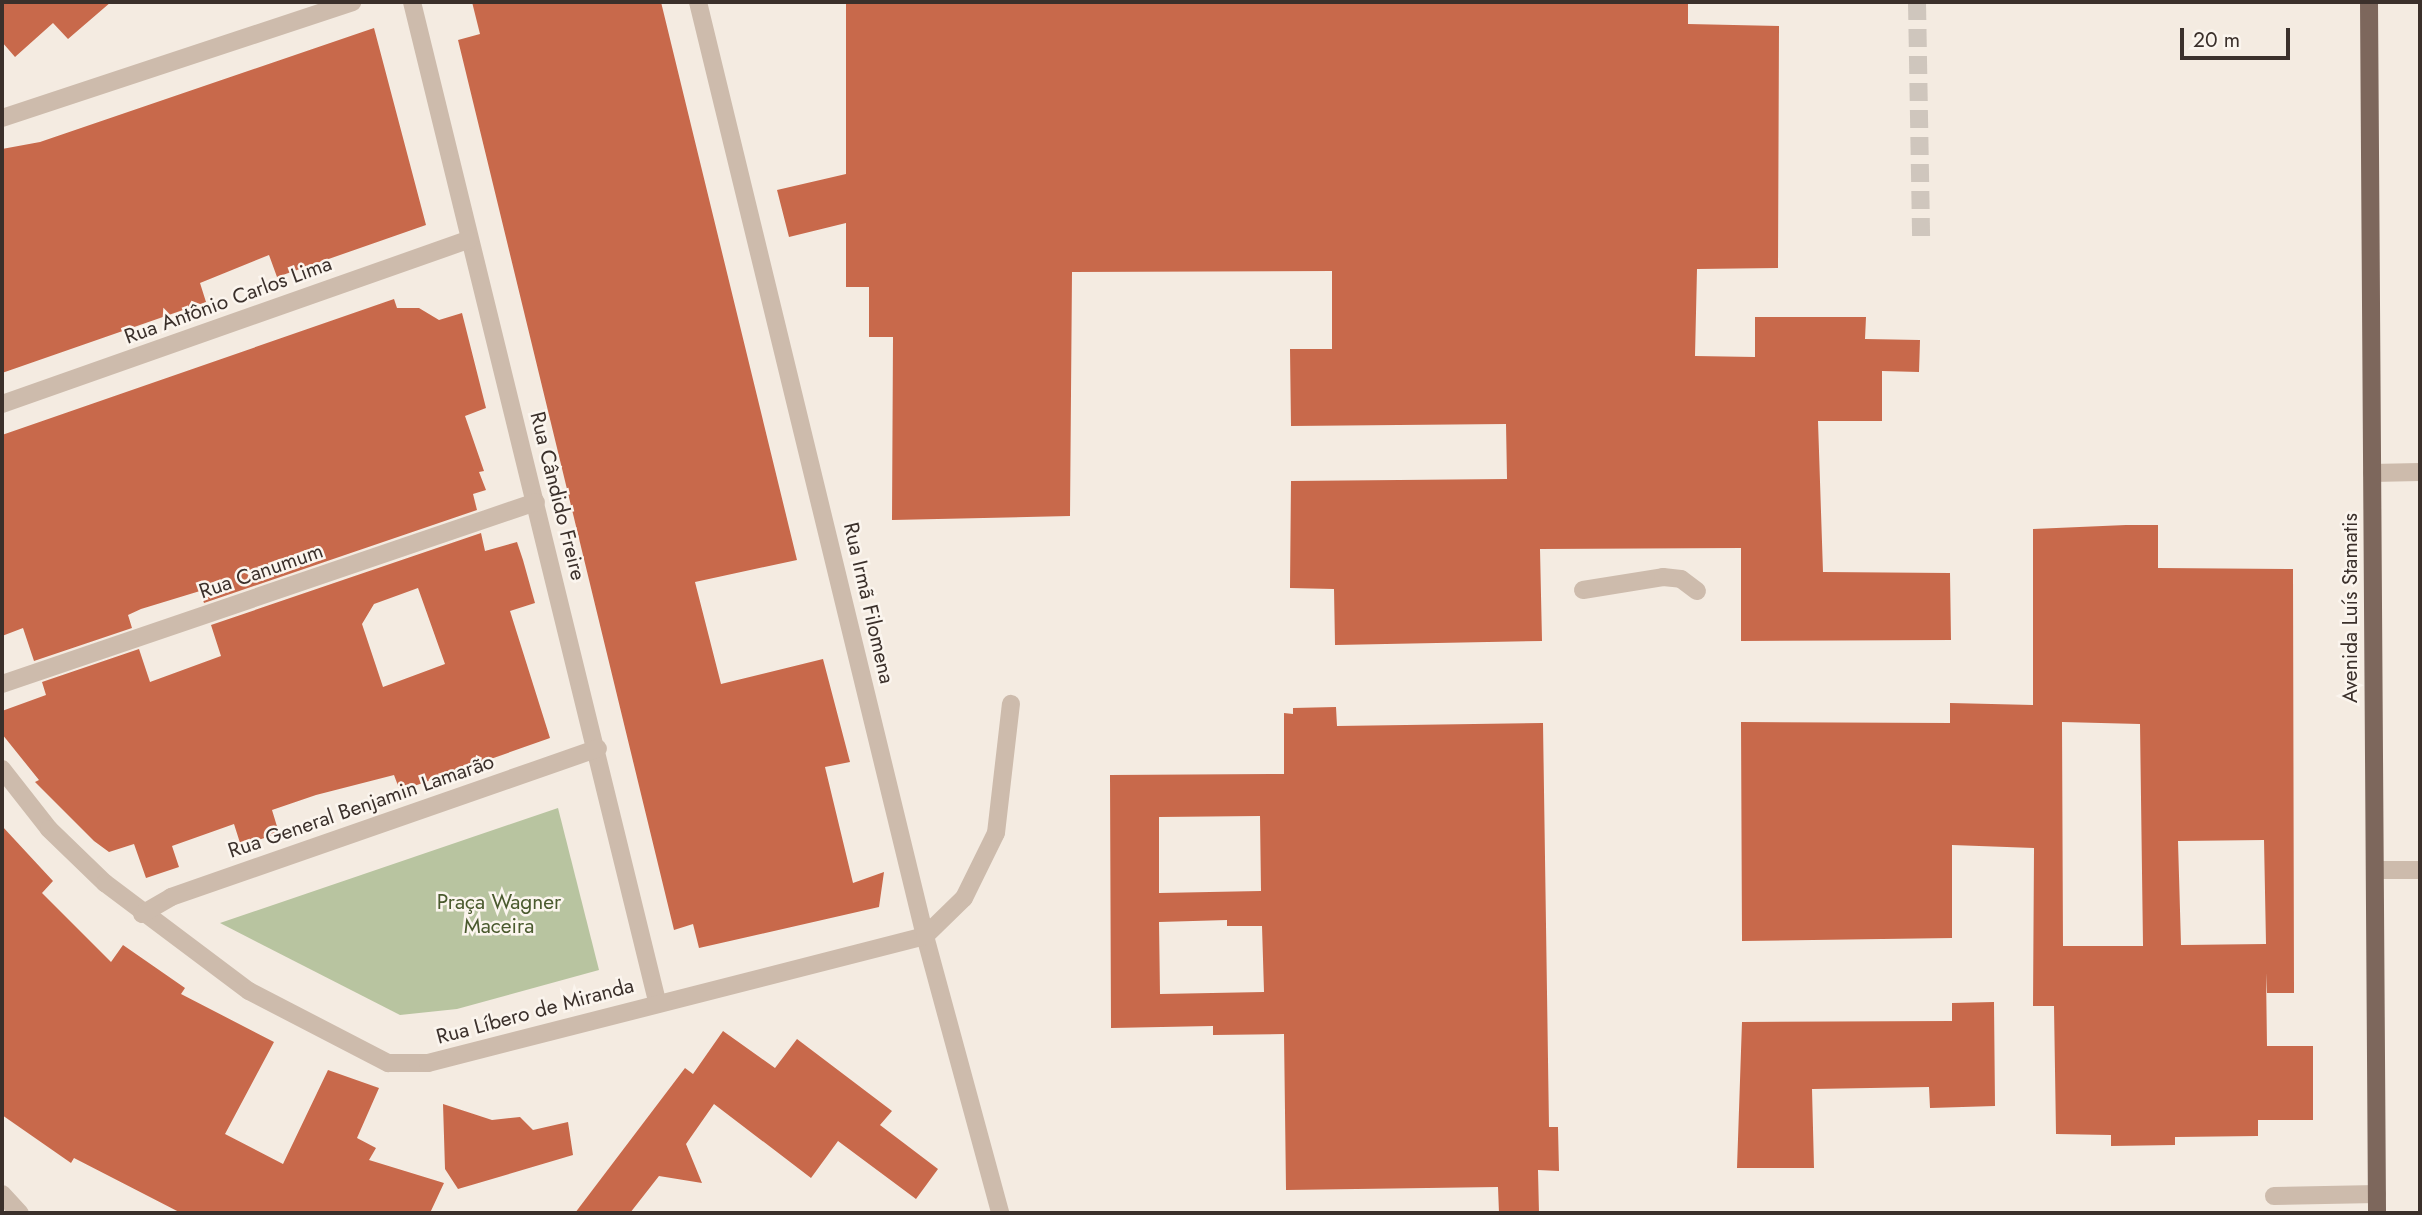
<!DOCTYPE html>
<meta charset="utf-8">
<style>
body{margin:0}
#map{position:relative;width:2422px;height:1215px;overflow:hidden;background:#f4ebe1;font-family:Jost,sans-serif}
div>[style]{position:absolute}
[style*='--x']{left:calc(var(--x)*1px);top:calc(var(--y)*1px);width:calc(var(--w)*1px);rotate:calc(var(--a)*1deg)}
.green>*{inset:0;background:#b8c4a0}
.building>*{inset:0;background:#c8694b}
.minor-tunnel>*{height:18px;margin-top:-9px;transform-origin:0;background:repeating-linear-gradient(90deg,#cfc6bd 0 18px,transparent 0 27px)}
.minor>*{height:18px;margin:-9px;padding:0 9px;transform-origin:9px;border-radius:9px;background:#cdbbac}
.major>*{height:18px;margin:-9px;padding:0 9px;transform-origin:9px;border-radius:9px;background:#7d675c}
span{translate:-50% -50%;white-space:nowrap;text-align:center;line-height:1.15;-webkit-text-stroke:5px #fbf5ee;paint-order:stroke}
.street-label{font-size:21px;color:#3b302b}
.park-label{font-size:21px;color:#4a5a2e}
.frame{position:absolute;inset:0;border:4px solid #3b302b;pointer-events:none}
.scale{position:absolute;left:2180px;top:28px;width:110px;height:32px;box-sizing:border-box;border:4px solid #3b302b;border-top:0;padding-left:9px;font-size:21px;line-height:24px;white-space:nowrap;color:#3b302b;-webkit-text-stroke:5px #fbf5ee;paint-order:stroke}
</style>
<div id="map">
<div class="green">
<div style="clip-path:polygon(558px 808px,599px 970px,457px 1009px,400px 1015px,220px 923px)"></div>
</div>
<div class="building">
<div style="clip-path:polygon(2px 2px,111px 2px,68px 39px,53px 23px,15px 57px,2px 42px)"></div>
<div style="clip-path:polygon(472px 2px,661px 2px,797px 560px,695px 582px,721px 684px,823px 659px,850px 762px,825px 767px,853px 883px,884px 872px,879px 907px,699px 948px,693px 924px,674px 930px,458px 40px,480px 34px)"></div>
<div style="clip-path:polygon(846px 2px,1688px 2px,1688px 24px,1779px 26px,1778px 268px,1697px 269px,1695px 356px,1755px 357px,1755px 317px,1866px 317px,1865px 339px,1920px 340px,1919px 372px,1882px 371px,1882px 421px,1818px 421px,1823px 572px,1950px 573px,1951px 640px,1741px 641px,1741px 548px,1540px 549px,1542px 641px,1335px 645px,1334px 589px,1290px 588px,1291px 481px,1507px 479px,1506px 424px,1291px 426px,1290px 349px,1332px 349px,1332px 271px,1072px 272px,1070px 516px,892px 520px,893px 337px,869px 337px,869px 287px,846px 287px,846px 223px,789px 237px,777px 190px,846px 174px)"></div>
<div style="clip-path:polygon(374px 28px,426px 225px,277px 277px,269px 255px,200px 283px,206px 302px,2px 373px,2px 149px,40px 142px)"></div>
<div style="clip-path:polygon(394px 299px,397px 308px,419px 308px,439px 320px,462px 313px,486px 408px,465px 416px,484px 471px,479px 472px,486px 490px,473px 494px,477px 510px,204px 603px,200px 591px,141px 609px,128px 615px,132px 628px,34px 661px,23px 628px,2px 636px,2px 435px)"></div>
<div style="clip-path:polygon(evenodd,2126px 525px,2158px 525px,2158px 568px,2293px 569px,2294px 993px,2267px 993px,2266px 973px,2267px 1046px,2313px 1046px,2313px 1120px,2258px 1120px,2258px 1136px,2175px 1137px,2175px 1145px,2111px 1146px,2111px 1135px,2056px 1134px,2054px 1006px,2033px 1006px,2034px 848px,1952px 845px,1952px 938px,1742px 941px,1741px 722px,1950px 723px,1950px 703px,2033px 705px,2033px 529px,2126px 525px,2062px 722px,2140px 724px,2143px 946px,2063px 946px,2062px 722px,2126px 525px,2264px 840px,2266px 944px,2181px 945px,2178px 841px,2264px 840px)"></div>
<div style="clip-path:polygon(evenodd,481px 533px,485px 551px,517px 542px,523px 560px,535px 603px,510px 611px,550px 738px,400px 791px,394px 775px,316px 795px,272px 810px,279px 833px,241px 846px,234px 824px,172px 846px,179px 867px,146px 878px,134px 844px,109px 852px,94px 841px,35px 782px,39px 780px,2px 734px,2px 711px,46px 695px,42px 682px,139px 649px,150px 682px,221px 656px,211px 625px,481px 533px,418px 588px,445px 664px,383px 687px,362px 624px,374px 604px,418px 588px)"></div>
<div style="clip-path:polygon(evenodd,1336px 707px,1337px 726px,1543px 723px,1549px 1127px,1558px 1127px,1559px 1171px,1538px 1170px,1539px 1213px,1499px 1213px,1498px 1187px,1286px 1190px,1284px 1034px,1213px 1035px,1213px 1026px,1111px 1028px,1110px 775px,1284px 774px,1284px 713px,1293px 714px,1293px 708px,1336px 707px,1260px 816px,1261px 891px,1159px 893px,1159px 817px,1260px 816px,1336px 707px,1227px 920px,1227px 926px,1262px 926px,1264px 992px,1160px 994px,1159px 922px,1227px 920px)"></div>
<div style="clip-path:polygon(2px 826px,53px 881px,42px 893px,111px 962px,123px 945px,185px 988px,181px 994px,274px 1042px,225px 1134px,283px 1164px,328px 1070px,379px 1088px,357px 1138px,376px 1148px,369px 1160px,444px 1183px,430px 1213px,181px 1213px,74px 1158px,71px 1163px,2px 1115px)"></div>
<div style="clip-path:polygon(1994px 1002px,1995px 1106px,1930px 1108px,1929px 1087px,1812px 1089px,1814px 1168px,1737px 1168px,1742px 1022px,1952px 1021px,1952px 1003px)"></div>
<div style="clip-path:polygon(723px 1031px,775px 1068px,797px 1039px,892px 1111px,880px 1125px,938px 1169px,916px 1199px,838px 1141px,811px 1178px,714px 1104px,686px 1144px,702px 1183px,659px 1176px,630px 1213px,575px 1213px,685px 1068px,693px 1074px)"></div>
<div style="clip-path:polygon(443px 1104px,492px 1120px,520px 1117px,533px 1130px,568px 1122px,573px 1155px,458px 1189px,445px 1169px)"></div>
</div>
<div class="minor-tunnel">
<div style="--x:1917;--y:2;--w:240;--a:89"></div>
</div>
<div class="minor">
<div style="--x:412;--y:2;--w:1029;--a:76.22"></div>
<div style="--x:698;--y:2;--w:961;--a:76.34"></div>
<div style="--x:925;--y:936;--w:287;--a:74.8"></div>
<div style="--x:2;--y:118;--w:369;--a:-18.3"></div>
<div style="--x:2;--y:404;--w:495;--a:-19.4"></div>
<div style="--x:2372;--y:473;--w:48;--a:-1.2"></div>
<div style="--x:1583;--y:590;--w:81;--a:-9.2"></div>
<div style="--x:1663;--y:577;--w:18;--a:6"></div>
<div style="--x:1681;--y:579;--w:20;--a:37"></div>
<div style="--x:2;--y:684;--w:564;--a:-18.82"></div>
<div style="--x:2;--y:769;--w:76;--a:51.9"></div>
<div style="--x:49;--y:829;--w:78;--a:44"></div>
<div style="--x:105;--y:883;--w:180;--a:36.9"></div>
<div style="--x:249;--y:991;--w:157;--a:27.4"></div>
<div style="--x:388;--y:1063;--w:40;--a:0"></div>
<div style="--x:428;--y:1063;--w:513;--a:-14.33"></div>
<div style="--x:925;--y:936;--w:54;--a:-44.3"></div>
<div style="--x:964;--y:898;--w:72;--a:-63.8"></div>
<div style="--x:996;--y:833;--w:130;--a:-83.4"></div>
<div style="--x:2375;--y:870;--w:45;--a:0"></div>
<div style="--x:142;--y:914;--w:34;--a:-30"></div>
<div style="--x:171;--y:897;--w:452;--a:-19.2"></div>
<div style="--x:2;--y:1194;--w:26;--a:47"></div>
<div style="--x:2274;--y:1196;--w:103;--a:-1.1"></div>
</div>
<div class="major">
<div style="--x:2369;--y:2;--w:1211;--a:89.62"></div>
</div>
<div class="street-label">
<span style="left:228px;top:300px;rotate:-20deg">Rua Antônio Carlos Lima</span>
<span style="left:558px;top:496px;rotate:76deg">Rua Cândido Freire</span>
<span style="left:261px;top:571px;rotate:-19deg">Rua Canumum</span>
<span style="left:869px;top:603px;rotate:77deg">Rua Irmã Filomena</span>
<span style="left:2350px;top:608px;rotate:-90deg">Avenida Luís Stamatis</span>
<span style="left:361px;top:806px;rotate:-19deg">Rua General Benjamin Lamarão</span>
<span style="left:535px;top:1011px;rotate:-15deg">Rua Líbero de Miranda</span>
</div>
<div class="park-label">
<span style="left:499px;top:914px">Praça Wagner<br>Maceira</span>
</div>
<div class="frame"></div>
<div class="scale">20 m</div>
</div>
